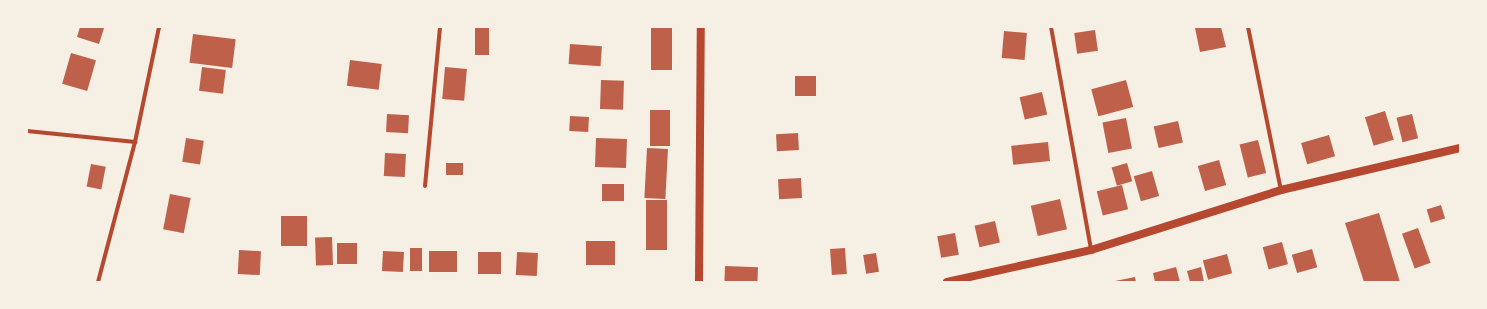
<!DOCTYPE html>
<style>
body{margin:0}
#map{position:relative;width:1487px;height:309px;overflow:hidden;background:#f6efe4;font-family:"PT Serif",serif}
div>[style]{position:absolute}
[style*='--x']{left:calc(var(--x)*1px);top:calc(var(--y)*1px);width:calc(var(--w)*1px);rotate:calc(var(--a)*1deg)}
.building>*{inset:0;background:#bf614a;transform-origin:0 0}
.minor>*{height:4px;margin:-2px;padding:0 2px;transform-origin:2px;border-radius:2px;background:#b5482f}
.secondary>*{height:8px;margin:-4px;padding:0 4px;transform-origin:4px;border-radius:4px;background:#b5482f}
span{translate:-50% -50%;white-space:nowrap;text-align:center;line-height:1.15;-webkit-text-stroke:4px #f6efe4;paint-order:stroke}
.frame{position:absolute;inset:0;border:28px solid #f6efe4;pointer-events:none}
</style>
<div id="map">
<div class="building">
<div style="clip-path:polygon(80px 27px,104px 28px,99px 44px,77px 37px)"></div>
<div style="left:475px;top:27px;width:14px;height:28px"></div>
<div style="left:651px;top:27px;width:21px;height:43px"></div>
<div style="clip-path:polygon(1221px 27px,1226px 47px,1200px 52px,1195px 28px)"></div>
<div style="left:1095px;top:30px;width:21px;height:21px;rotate:82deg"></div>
<div style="left:1004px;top:31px;width:23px;height:27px;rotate:5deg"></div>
<div style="left:193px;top:34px;width:43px;height:29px;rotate:7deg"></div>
<div style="left:570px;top:44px;width:32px;height:20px;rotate:4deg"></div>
<div style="left:71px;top:53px;width:26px;height:32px;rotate:16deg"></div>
<div style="left:350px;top:60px;width:32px;height:26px;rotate:7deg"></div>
<div style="left:202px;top:67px;width:24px;height:24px;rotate:7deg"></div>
<div style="left:445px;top:67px;width:22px;height:32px;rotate:5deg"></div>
<div style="left:795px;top:76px;width:21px;height:20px"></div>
<div style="left:601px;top:80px;width:23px;height:29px;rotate:2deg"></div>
<div style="left:1126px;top:80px;width:28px;height:36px;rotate:75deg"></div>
<div style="left:1042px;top:92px;width:23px;height:23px;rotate:77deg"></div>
<div style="left:650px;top:110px;width:20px;height:36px"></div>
<div style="left:1385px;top:111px;width:30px;height:21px;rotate:73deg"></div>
<div style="left:387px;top:114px;width:22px;height:18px;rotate:3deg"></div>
<div style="left:1412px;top:114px;width:25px;height:16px;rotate:76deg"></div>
<div style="left:570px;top:116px;width:19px;height:15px;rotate:3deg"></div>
<div style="left:1126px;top:118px;width:31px;height:24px;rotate:79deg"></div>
<div style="left:1178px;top:121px;width:22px;height:25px;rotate:77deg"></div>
<div style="left:798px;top:133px;width:17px;height:22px;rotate:87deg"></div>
<div style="left:1329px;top:135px;width:22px;height:29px;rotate:74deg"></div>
<div style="left:186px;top:138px;width:18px;height:24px;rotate:9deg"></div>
<div style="left:596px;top:138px;width:31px;height:29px;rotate:2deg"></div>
<div style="left:1258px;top:140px;width:34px;height:19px;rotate:76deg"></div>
<div style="left:1048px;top:142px;width:19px;height:37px;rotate:84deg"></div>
<div style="left:647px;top:148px;width:21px;height:50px;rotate:3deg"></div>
<div style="left:385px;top:153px;width:21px;height:23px;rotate:3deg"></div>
<div style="left:1219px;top:160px;width:26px;height:22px;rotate:74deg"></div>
<div style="left:446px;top:163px;width:17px;height:12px"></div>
<div style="left:1127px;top:163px;width:19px;height:16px;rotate:74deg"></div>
<div style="left:91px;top:164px;width:15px;height:23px;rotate:11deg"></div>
<div style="left:1152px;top:171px;width:26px;height:19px;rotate:74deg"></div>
<div style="left:801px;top:178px;width:20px;height:23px;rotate:87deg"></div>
<div style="left:602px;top:184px;width:22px;height:17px"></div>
<div style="left:1122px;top:185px;width:25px;height:26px;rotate:76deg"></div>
<div style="left:170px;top:194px;width:21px;height:36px;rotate:11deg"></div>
<div style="left:1060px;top:199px;width:31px;height:30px;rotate:77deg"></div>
<div style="left:646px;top:200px;width:21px;height:50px"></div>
<div style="left:1441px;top:205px;width:14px;height:15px;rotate:73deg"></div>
<div style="clip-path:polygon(1379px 213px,1400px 282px,1364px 282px,1345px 223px)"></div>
<div style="left:281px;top:216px;width:26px;height:30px"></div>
<div style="left:995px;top:221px;width:22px;height:21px;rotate:77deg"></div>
<div style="left:1418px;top:228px;width:37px;height:17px;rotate:70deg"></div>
<div style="left:955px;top:233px;width:22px;height:18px;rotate:80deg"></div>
<div style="left:332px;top:237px;width:28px;height:17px;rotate:88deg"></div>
<div style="left:586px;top:241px;width:29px;height:24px"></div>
<div style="left:1282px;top:242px;width:23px;height:20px;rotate:75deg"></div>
<div style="left:337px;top:243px;width:20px;height:21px"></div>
<div style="left:410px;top:248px;width:12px;height:23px"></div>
<div style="left:845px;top:248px;width:26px;height:15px;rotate:86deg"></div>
<div style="left:1312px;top:249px;width:19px;height:21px;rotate:74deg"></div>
<div style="left:239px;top:250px;width:22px;height:24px;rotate:3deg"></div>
<div style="left:383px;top:251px;width:21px;height:20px;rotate:3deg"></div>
<div style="left:429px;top:251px;width:28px;height:21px"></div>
<div style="left:478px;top:252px;width:23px;height:22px"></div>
<div style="left:517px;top:252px;width:21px;height:23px;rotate:3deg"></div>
<div style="left:876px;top:253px;width:19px;height:13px;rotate:81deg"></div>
<div style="left:1227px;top:254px;width:20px;height:25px;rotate:75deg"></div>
<div style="left:725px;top:266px;width:33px;height:16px;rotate:2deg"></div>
<div style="clip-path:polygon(1176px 267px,1180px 282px,1155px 282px,1153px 273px)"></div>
<div style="clip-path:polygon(1201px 267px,1204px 282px,1190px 282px,1187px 271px)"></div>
<div style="clip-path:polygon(1135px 277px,1136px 282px,1115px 282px,1115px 281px)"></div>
</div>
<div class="minor">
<div style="--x:1051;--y:27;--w:227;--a:79.8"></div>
<div style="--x:1248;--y:27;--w:166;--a:78.6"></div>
<div style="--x:27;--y:131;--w:109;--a:5.8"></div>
<div style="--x:425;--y:186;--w:160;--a:-84.6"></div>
<div style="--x:98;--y:282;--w:145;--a:-75.2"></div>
<div style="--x:135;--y:142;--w:117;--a:-78.2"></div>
</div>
<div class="secondary">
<div style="--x:699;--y:282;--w:255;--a:-89.6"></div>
<div style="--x:947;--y:282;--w:148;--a:-12.5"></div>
<div style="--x:1091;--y:250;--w:199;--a:-17.5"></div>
<div style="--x:1281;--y:190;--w:184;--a:-13.2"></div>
</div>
<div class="frame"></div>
</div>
